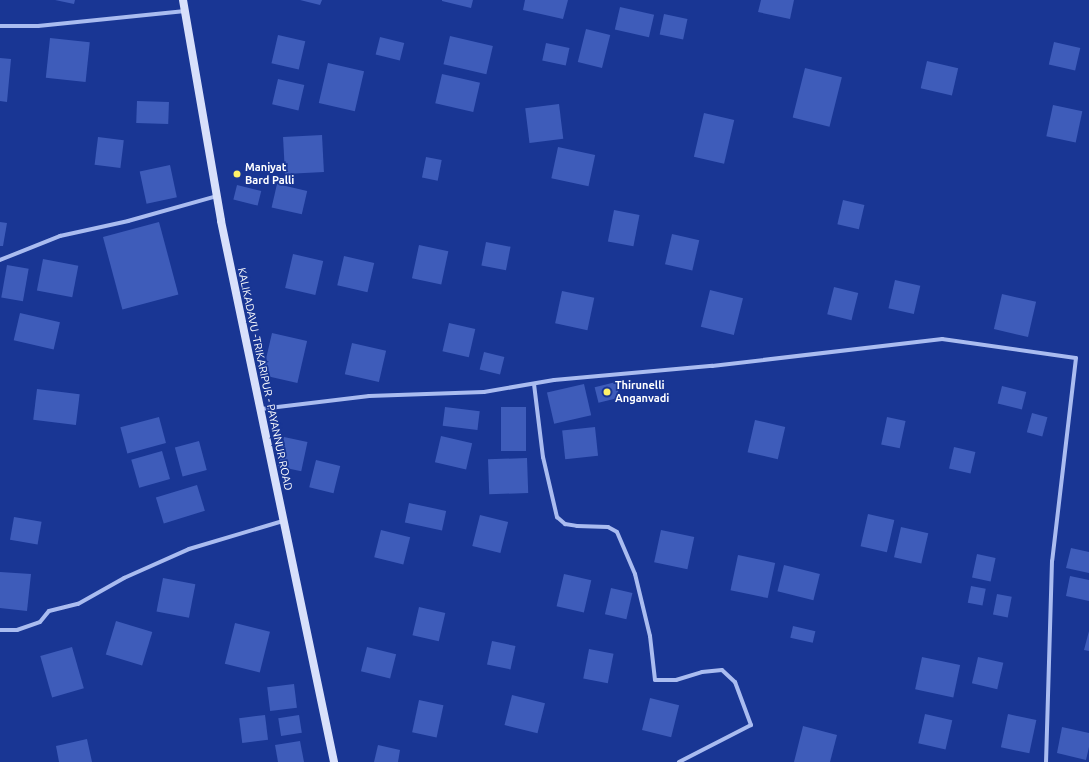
<!DOCTYPE html>
<style>
body{margin:0}
#map{position:relative;width:1089px;height:762px;overflow:hidden;background:#193694;font-family:Ubuntu,sans-serif}
div>[style]{position:absolute}
[style*='--x']{left:calc(var(--x)*1px);top:calc(var(--y)*1px);width:calc(var(--w)*1px);rotate:calc(var(--a)*1deg)}
.building>*{inset:0;background:#3e5cba;transform-origin:0 0}
.street>*{height:4px;margin:-2px;padding:0 2px;transform-origin:2px;border-radius:2px;background:#aabcf0}
.secondary>*{height:8px;margin:-4px;padding:0 4px;transform-origin:4px;border-radius:4px;background:#d8e0fb}
.dots>*{width:11px;height:11px;translate:-50% -50%;box-sizing:border-box;border:2px solid #193694;border-radius:50%}
span{translate:-50% -50%;white-space:nowrap;text-align:center;line-height:1.15;-webkit-text-stroke:3.5px #193694;paint-order:stroke}
.poi-label{font-size:11px;color:#fff;font-weight:700}
.left{translate:0 -50%;text-align:left}
.street-label{font-size:11px;color:#fff}
</style>
<div id="map">
<div class="building">
<div style="clip-path:polygon(55px 0,75px 0,74px 4px)"></div>
<div style="clip-path:polygon(300px 0,322px 0,320px 5px)"></div>
<div style="clip-path:polygon(442px 0,473px 0,471px 8px,442px 1px)"></div>
<div style="clip-path:polygon(525px 0,568px 0,563px 19px,523px 10px)"></div>
<div style="clip-path:polygon(761px 0,794px 0,790px 19px,758px 12px)"></div>
<div style="left:620px;top:7px;width:35px;height:23px;rotate:13deg"></div>
<div style="left:664px;top:14px;width:24px;height:21px;rotate:12deg"></div>
<div style="left:586px;top:29px;width:25px;height:34px;rotate:14deg"></div>
<div style="left:278px;top:35px;width:28px;height:29px;rotate:13deg"></div>
<div style="left:450px;top:36px;width:44px;height:29px;rotate:13deg"></div>
<div style="left:380px;top:37px;width:25px;height:18px;rotate:14deg"></div>
<div style="left:50px;top:38px;width:40px;height:40px;rotate:6deg"></div>
<div style="left:1054px;top:42px;width:27px;height:23px;rotate:13deg"></div>
<div style="left:546px;top:43px;width:24px;height:18px;rotate:12deg"></div>
<div style="clip-path:polygon(0 58px,11px 59px,7px 102px,0 101px)"></div>
<div style="left:927px;top:61px;width:32px;height:28px;rotate:13deg"></div>
<div style="left:328px;top:63px;width:37px;height:41px;rotate:13deg"></div>
<div style="left:805px;top:68px;width:38px;height:51px;rotate:14deg"></div>
<div style="left:442px;top:74px;width:39px;height:30px;rotate:13deg"></div>
<div style="left:278px;top:79px;width:27px;height:26px;rotate:13deg"></div>
<div style="left:137px;top:101px;width:32px;height:22px;rotate:2deg"></div>
<div style="left:559px;top:104px;width:35px;height:34px;rotate:83deg"></div>
<div style="left:1053px;top:105px;width:30px;height:32px;rotate:12deg"></div>
<div style="left:704px;top:113px;width:31px;height:45px;rotate:13deg"></div>
<div style="left:322px;top:135px;width:37px;height:39px;rotate:87deg"></div>
<div style="left:98px;top:137px;width:26px;height:28px;rotate:7deg"></div>
<div style="left:558px;top:147px;width:38px;height:32px;rotate:12deg"></div>
<div style="left:426px;top:157px;width:16px;height:21px;rotate:11deg"></div>
<div style="left:170px;top:165px;width:33px;height:31px;rotate:78deg"></div>
<div style="left:277px;top:184px;width:31px;height:24px;rotate:13deg"></div>
<div style="left:237px;top:185px;width:25px;height:15px;rotate:14deg"></div>
<div style="left:843px;top:200px;width:22px;height:25px;rotate:13deg"></div>
<div style="left:614px;top:210px;width:26px;height:32px;rotate:11deg"></div>
<div style="clip-path:polygon(0 222px,7px 223px,3px 246px,0 246px)"></div>
<div style="left:159px;top:222px;width:75px;height:58px;rotate:75deg"></div>
<div style="left:672px;top:234px;width:28px;height:31px;rotate:13deg"></div>
<div style="left:486px;top:242px;width:25px;height:24px;rotate:11deg"></div>
<div style="left:419px;top:245px;width:30px;height:34px;rotate:12deg"></div>
<div style="left:293px;top:254px;width:31px;height:35px;rotate:13deg"></div>
<div style="left:344px;top:256px;width:31px;height:30px;rotate:13deg"></div>
<div style="left:43px;top:259px;width:36px;height:32px;rotate:11deg"></div>
<div style="left:7px;top:265px;width:22px;height:33px;rotate:10deg"></div>
<div style="left:895px;top:280px;width:26px;height:29px;rotate:13deg"></div>
<div style="left:834px;top:287px;width:25px;height:28px;rotate:14deg"></div>
<div style="left:710px;top:290px;width:34px;height:38px;rotate:14deg"></div>
<div style="left:562px;top:291px;width:33px;height:33px;rotate:12deg"></div>
<div style="left:1002px;top:294px;width:35px;height:36px;rotate:13deg"></div>
<div style="left:20px;top:313px;width:41px;height:28px;rotate:13deg"></div>
<div style="left:449px;top:323px;width:27px;height:29px;rotate:13deg"></div>
<div style="left:272px;top:333px;width:36px;height:43px;rotate:13deg"></div>
<div style="left:352px;top:343px;width:35px;height:32px;rotate:13deg"></div>
<div style="left:484px;top:352px;width:21px;height:18px;rotate:14deg"></div>
<div style="left:616px;top:382px;width:16px;height:22px;rotate:76deg"></div>
<div style="left:584px;top:384px;width:32px;height:38px;rotate:77deg"></div>
<div style="left:1002px;top:386px;width:25px;height:18px;rotate:14deg"></div>
<div style="left:37px;top:389px;width:43px;height:31px;rotate:7deg"></div>
<div style="left:445px;top:407px;width:35px;height:19px;rotate:7deg"></div>
<div style="left:501px;top:407px;width:25px;height:44px"></div>
<div style="left:1032px;top:413px;width:16px;height:20px;rotate:15deg"></div>
<div style="left:159px;top:417px;width:27px;height:40px;rotate:75deg"></div>
<div style="left:887px;top:417px;width:19px;height:28px;rotate:12deg"></div>
<div style="left:755px;top:420px;width:31px;height:33px;rotate:13deg"></div>
<div style="left:595px;top:427px;width:29px;height:33px;rotate:84deg"></div>
<div style="left:441px;top:436px;width:32px;height:27px;rotate:13deg"></div>
<div style="left:284px;top:437px;width:24px;height:30px;rotate:12deg"></div>
<div style="left:199px;top:441px;width:30px;height:25px;rotate:75deg"></div>
<div style="left:954px;top:447px;width:22px;height:22px;rotate:13deg"></div>
<div style="left:162px;top:451px;width:29px;height:32px;rotate:74deg"></div>
<div style="left:527px;top:458px;width:35px;height:39px;rotate:88deg"></div>
<div style="left:316px;top:460px;width:25px;height:28px;rotate:14deg"></div>
<div style="left:197px;top:485px;width:27px;height:43px;rotate:73deg"></div>
<div style="left:409px;top:503px;width:38px;height:20px;rotate:12deg"></div>
<div style="left:868px;top:514px;width:27px;height:33px;rotate:13deg"></div>
<div style="left:480px;top:515px;width:29px;height:32px;rotate:14deg"></div>
<div style="left:14px;top:517px;width:28px;height:23px;rotate:10deg"></div>
<div style="left:901px;top:527px;width:28px;height:31px;rotate:13deg"></div>
<div style="left:381px;top:530px;width:30px;height:28px;rotate:14deg"></div>
<div style="left:661px;top:530px;width:34px;height:33px;rotate:12deg"></div>
<div style="clip-path:polygon(1071px 548px,1089px 552px,1089px 573px,1066px 568px)"></div>
<div style="left:977px;top:554px;width:19px;height:24px;rotate:12deg"></div>
<div style="left:738px;top:555px;width:38px;height:36px;rotate:12deg"></div>
<div style="left:784px;top:565px;width:37px;height:27px;rotate:14deg"></div>
<div style="clip-path:polygon(0 572px,31px 574px,27px 611px,0 608px)"></div>
<div style="left:564px;top:574px;width:28px;height:33px;rotate:13deg"></div>
<div style="clip-path:polygon(1070px 576px,1089px 580px,1089px 601px,1066px 596px)"></div>
<div style="left:163px;top:578px;width:33px;height:34px;rotate:11deg"></div>
<div style="left:971px;top:586px;width:15px;height:17px;rotate:11deg"></div>
<div style="left:611px;top:588px;width:22px;height:27px;rotate:13deg"></div>
<div style="left:997px;top:594px;width:15px;height:21px;rotate:11deg"></div>
<div style="left:419px;top:607px;width:27px;height:29px;rotate:13deg"></div>
<div style="left:116px;top:621px;width:38px;height:35px;rotate:17deg"></div>
<div style="left:235px;top:623px;width:36px;height:42px;rotate:14deg"></div>
<div style="left:793px;top:626px;width:23px;height:12px;rotate:13deg"></div>
<div style="clip-path:polygon(1089px 631px,1089px 651px,1084px 650px)"></div>
<div style="left:492px;top:641px;width:24px;height:24px;rotate:12deg"></div>
<div style="left:72px;top:647px;width:43px;height:33px;rotate:74deg"></div>
<div style="left:367px;top:647px;width:30px;height:25px;rotate:14deg"></div>
<div style="left:589px;top:649px;width:25px;height:30px;rotate:11deg"></div>
<div style="left:922px;top:657px;width:39px;height:33px;rotate:12deg"></div>
<div style="left:978px;top:657px;width:26px;height:27px;rotate:13deg"></div>
<div style="left:294px;top:684px;width:24px;height:27px;rotate:83deg"></div>
<div style="left:512px;top:695px;width:34px;height:31px;rotate:14deg"></div>
<div style="left:650px;top:698px;width:30px;height:33px;rotate:14deg"></div>
<div style="left:419px;top:700px;width:25px;height:33px;rotate:12deg"></div>
<div style="left:925px;top:714px;width:28px;height:30px;rotate:13deg"></div>
<div style="left:1008px;top:714px;width:29px;height:34px;rotate:12deg"></div>
<div style="left:265px;top:715px;width:25px;height:26px;rotate:83deg"></div>
<div style="left:299px;top:715px;width:18px;height:21px;rotate:81deg"></div>
<div style="clip-path:polygon(803px 726px,837px 735px,830px 762px,794px 762px)"></div>
<div style="clip-path:polygon(1062px 727px,1089px 733px,1089px 747px,1086px 760px,1057px 753px)"></div>
<div style="clip-path:polygon(87px 739px,92px 762px,59px 762px,56px 746px)"></div>
<div style="clip-path:polygon(300px 741px,304px 762px,278px 762px,275px 745px)"></div>
<div style="clip-path:polygon(378px 745px,400px 750px,398px 762px,374px 762px)"></div>
</div>
<div class="street">
<div style="--x:0;--y:26;--w:38;--a:0"></div>
<div style="--x:38;--y:26;--w:148;--a:-5.8"></div>
<div style="--x:0;--y:260;--w:65;--a:-21.8"></div>
<div style="--x:60;--y:236;--w:70;--a:-12.4"></div>
<div style="--x:128;--y:221;--w:92;--a:-15.7"></div>
<div style="--x:534;--y:384;--w:74;--a:83"></div>
<div style="--x:543;--y:457;--w:62;--a:76.9"></div>
<div style="--x:557;--y:517;--w:11;--a:41"></div>
<div style="--x:565;--y:524;--w:12;--a:9"></div>
<div style="--x:577;--y:526;--w:31;--a:2"></div>
<div style="--x:608;--y:527;--w:10;--a:29"></div>
<div style="--x:617;--y:532;--w:46;--a:66.8"></div>
<div style="--x:635;--y:574;--w:64;--a:76.4"></div>
<div style="--x:650;--y:636;--w:44;--a:83.5"></div>
<div style="--x:655;--y:680;--w:21;--a:0"></div>
<div style="--x:676;--y:680;--w:27;--a:-17"></div>
<div style="--x:702;--y:672;--w:20;--a:-6"></div>
<div style="--x:722;--y:670;--w:18;--a:43"></div>
<div style="--x:735;--y:682;--w:46;--a:69.6"></div>
<div style="--x:751;--y:725;--w:81;--a:152.8"></div>
<div style="--x:261;--y:409;--w:109;--a:-6.9"></div>
<div style="--x:369;--y:396;--w:115;--a:-2"></div>
<div style="--x:484;--y:392;--w:71;--a:-9.7"></div>
<div style="--x:554;--y:380;--w:159;--a:-5.1"></div>
<div style="--x:712;--y:366;--w:232;--a:-6.7"></div>
<div style="--x:942;--y:339;--w:135;--a:8.1"></div>
<div style="--x:1076;--y:358;--w:204;--a:96.7"></div>
<div style="--x:1052;--y:561;--w:201;--a:91.7"></div>
<div style="--x:0;--y:630;--w:17;--a:0"></div>
<div style="--x:17;--y:630;--w:24;--a:-19"></div>
<div style="--x:40;--y:622;--w:14;--a:-51"></div>
<div style="--x:49;--y:611;--w:30;--a:-14"></div>
<div style="--x:78;--y:604;--w:53;--a:-29.5"></div>
<div style="--x:124;--y:578;--w:71;--a:-24"></div>
<div style="--x:189;--y:549;--w:98;--a:-16.6"></div>
</div>
<div class="secondary">
<div style="--x:183;--y:0;--w:224;--a:80.2"></div>
<div style="--x:221;--y:221;--w:553;--a:78.2"></div>
</div>
<div class="dots">
<div style="left:237px;top:174px;background:#fff269"></div>
<div style="left:607px;top:392px;background:#fff269"></div>
</div>
<div class="poi-label">
<span class="left" style="left:245px;top:174px">Maniyat<br>Bard Palli</span>
<span class="left" style="left:615px;top:392px">Thirunelli<br>Anganvadi</span>
</div>
<div class="street-label">
<span style="left:265px;top:379px;rotate:78deg">KALIKADAVU -TRIKARIPUR - PAYANNUR ROAD</span>
</div>
</div>
